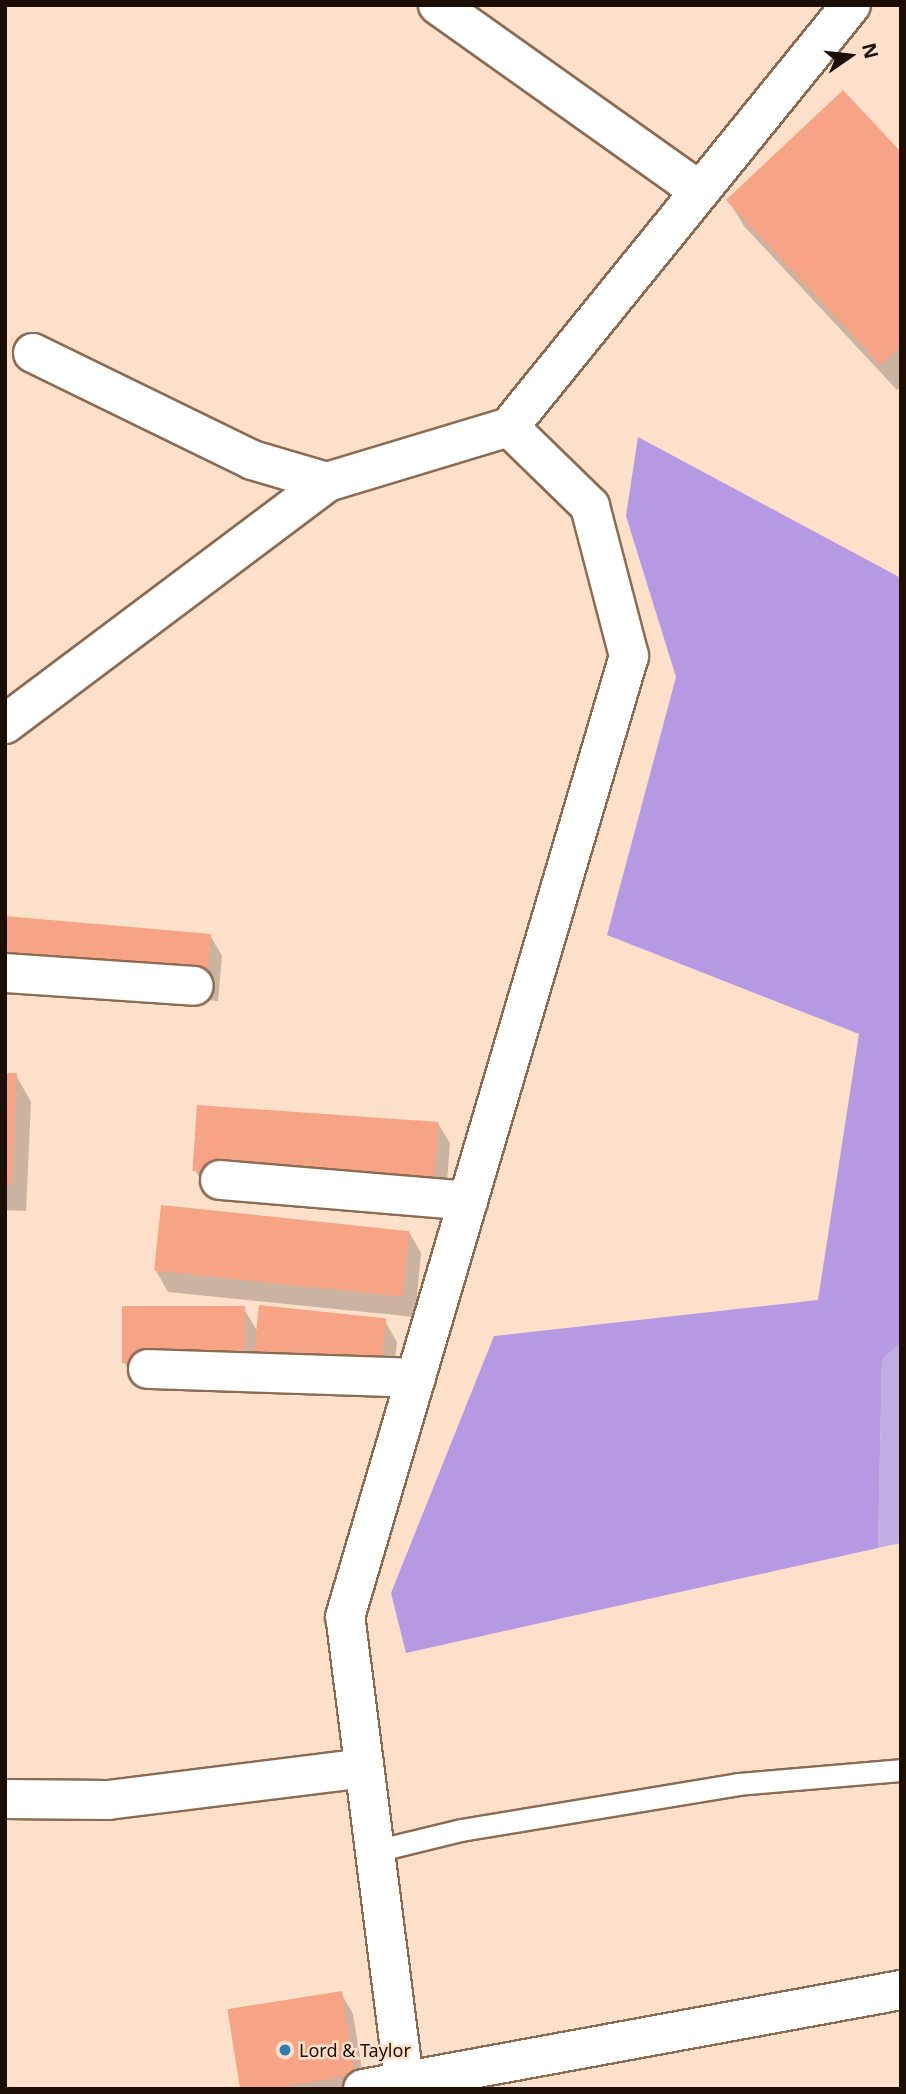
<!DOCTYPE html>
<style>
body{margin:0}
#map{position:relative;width:906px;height:2094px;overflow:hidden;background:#fde0c9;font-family:"Noto Sans",sans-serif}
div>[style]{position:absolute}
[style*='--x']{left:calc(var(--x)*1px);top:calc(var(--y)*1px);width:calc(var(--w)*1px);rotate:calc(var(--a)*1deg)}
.green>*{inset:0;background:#c0ade4}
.forest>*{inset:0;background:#b59ae3}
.shadow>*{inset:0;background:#0003}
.building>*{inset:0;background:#f6a386;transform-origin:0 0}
.roads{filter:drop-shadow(2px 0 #8b6b51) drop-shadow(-2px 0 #8b6b51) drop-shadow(0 2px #8b6b51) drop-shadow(0 -2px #8b6b51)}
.service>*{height:21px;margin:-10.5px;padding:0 10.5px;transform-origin:10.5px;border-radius:10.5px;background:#fff}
.minor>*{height:38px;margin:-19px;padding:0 19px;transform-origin:19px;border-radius:19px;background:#fff}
.tertiary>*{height:38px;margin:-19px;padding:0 19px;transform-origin:19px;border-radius:19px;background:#fff}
.dots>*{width:19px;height:19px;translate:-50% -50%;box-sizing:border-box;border:4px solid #fde0c9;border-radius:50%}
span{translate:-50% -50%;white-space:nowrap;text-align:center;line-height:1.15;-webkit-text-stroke:5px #fde0c9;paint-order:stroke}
.poi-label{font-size:18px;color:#1b0f05}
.left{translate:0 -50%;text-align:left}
.frame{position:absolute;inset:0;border:7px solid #1b0f05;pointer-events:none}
.north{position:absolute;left:815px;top:21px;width:70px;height:70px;-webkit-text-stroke:5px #fde0c9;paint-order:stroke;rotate:76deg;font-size:19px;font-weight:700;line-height:28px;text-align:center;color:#1b0f05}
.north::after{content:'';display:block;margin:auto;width:24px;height:32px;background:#1b0f05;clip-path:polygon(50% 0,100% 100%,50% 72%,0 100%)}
</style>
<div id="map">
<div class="green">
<div style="clip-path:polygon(901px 1342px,901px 1543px,878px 1548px,882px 1360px)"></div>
</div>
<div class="forest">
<div style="clip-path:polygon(638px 437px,901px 578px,901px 1342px,882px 1360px,878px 1548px,406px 1653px,391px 1593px,494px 1336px,818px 1300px,859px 1034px,607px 935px,676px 677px,626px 516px)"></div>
</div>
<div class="shadow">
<div style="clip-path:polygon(901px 154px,901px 387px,897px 390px,744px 226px,728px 200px)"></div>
<div style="clip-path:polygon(210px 935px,222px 956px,218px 1001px,5px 982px)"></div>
<div style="clip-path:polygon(5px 1075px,16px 1075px,31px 1102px,26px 1211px,5px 1210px)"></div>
<div style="clip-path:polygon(437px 1122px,450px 1143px,445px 1207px,207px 1191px,195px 1170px)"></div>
<div style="clip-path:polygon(409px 1232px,421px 1253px,415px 1317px,168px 1292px,156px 1271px)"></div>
<div style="clip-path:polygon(244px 1309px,258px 1332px,385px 1321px,397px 1342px,391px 1392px,136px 1383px,124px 1362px)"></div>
<div style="clip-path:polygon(341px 1993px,353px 2014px,365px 2089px,242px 2089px)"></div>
</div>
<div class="building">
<div style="clip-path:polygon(843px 90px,901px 152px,901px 346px,881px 365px,726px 200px)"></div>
<div style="left:5px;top:916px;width:207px;height:47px;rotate:5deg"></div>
<div style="clip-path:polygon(5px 1073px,17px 1073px,12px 1185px,5px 1185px)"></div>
<div style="left:197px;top:1105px;width:242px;height:66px;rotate:4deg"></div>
<div style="left:161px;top:1205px;width:250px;height:66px;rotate:6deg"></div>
<div style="left:259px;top:1305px;width:128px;height:58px;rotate:6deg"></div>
<div style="left:122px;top:1306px;width:123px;height:57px"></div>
<div style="left:342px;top:1991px;width:85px;height:116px;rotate:81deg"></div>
</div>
<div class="roads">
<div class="service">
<div style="--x:375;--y:1851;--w:89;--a:-13.7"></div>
<div style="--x:461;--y:1830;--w:281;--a:-9.4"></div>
<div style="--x:738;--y:1784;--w:164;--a:-4.9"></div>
</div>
<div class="minor">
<div style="--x:438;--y:5;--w:321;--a:35.4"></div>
<div style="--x:33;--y:353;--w:244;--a:26"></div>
<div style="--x:252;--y:460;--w:78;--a:16.3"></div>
<div style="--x:5;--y:724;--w:403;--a:-36.9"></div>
<div style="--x:327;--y:482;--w:190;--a:-16.8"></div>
<div style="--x:5;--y:973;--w:189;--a:3.9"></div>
<div style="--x:220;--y:1180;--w:249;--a:4.8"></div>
<div style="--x:148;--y:1369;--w:268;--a:1.9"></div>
<div style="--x:5;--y:1799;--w:103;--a:0.6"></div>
<div style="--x:108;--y:1800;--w:258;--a:-7.1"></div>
<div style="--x:363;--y:2089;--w:547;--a:-10.43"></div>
</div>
<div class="tertiary">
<div style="--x:405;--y:2089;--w:476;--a:-97.2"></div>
<div style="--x:345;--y:1617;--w:1002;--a:-73.54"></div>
<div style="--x:629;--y:656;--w:155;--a:-104.6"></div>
<div style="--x:590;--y:506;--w:113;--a:-135.7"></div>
<div style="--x:509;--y:427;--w:543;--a:-50.98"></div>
</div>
</div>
<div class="dots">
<div style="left:285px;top:2050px;background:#2f7eb0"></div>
</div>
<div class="poi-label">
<span class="left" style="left:299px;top:2050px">Lord &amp; Taylor</span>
</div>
<div class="frame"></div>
<div class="north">N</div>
</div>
